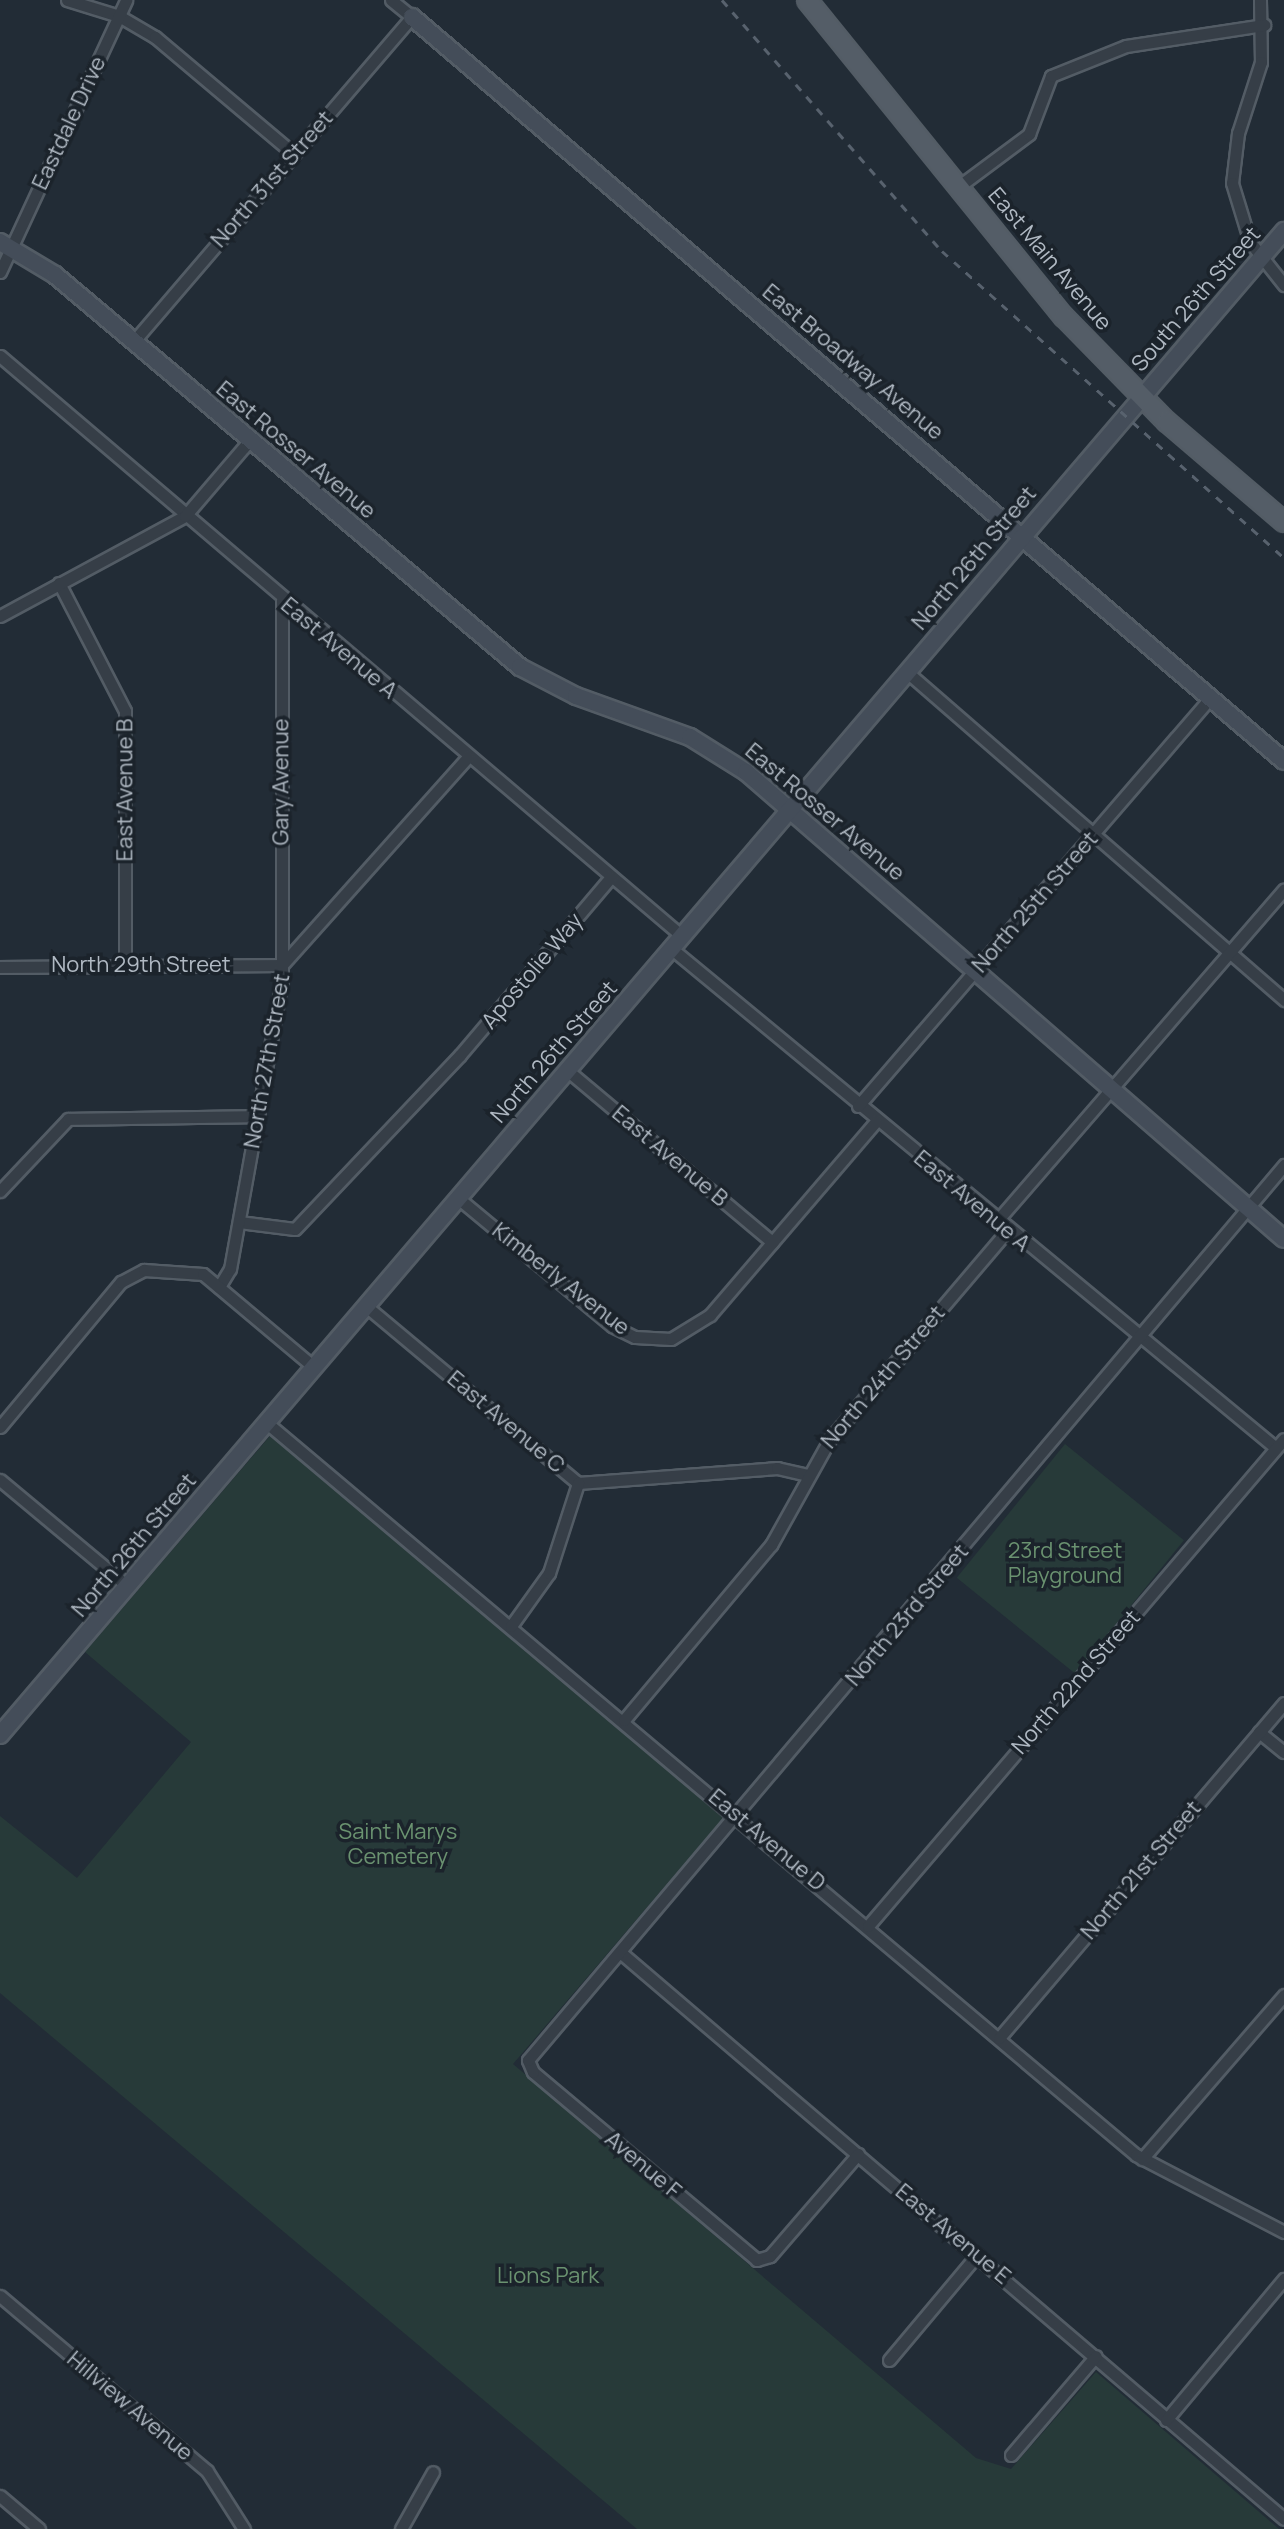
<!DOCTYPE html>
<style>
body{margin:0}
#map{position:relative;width:1284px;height:2529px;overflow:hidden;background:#222c36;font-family:Manrope,sans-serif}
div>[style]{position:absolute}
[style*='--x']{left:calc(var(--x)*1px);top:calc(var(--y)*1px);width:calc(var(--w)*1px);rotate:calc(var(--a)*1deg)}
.green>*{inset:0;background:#273a39;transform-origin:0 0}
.roads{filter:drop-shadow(2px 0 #535c65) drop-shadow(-2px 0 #535c65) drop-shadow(0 2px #535c65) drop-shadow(0 -2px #535c65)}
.street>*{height:11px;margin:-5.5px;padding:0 5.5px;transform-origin:5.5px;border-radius:5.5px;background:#363e47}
.secondary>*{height:16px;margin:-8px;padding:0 8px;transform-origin:8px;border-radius:8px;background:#444d59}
.primary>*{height:18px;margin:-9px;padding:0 9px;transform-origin:9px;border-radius:9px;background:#545d67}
.rail>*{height:3px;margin-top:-1.5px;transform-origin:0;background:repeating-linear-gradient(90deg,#58626e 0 8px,transparent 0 16px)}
span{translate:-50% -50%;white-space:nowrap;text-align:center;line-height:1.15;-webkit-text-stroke:7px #1b232b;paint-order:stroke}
.street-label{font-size:22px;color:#b0b9c3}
.park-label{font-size:22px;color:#6a9270}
</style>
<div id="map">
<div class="green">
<div style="clip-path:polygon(270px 1436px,725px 1816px,513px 2064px,976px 2458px,1011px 2469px,1096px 2372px,1279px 2529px,637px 2529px,0 1993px,0 1816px,77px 1878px,191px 1742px,85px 1652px)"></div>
<div style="left:1065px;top:1444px;width:153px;height:172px;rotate:39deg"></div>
</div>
<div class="roads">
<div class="street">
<div style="--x:67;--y:0;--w:54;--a:17.1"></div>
<div style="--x:119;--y:16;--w:42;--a:30.3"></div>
<div style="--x:155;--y:37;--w:182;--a:40.1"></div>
<div style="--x:1260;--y:0;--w:62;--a:89.1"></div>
<div style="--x:1261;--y:62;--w:75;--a:107.9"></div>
<div style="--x:1238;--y:133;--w:50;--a:96.8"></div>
<div style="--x:1232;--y:183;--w:62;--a:73"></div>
<div style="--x:1250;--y:242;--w:55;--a:51.7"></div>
<div style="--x:958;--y:187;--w:89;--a:-36.7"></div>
<div style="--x:1029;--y:134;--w:62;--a:-69.2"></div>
<div style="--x:1051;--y:76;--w:81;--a:-21.8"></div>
<div style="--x:1126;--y:46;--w:140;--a:-8.7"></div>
<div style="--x:0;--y:272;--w:300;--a:-65.1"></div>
<div style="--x:134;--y:341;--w:427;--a:-49.4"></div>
<div style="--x:412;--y:17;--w:27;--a:-141"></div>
<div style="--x:0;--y:356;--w:895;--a:40.38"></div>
<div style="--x:59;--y:583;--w:144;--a:62.7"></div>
<div style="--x:125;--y:711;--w:254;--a:90"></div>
<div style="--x:0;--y:616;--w:210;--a:-28.4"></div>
<div style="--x:185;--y:516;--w:100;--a:-49.5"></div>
<div style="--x:907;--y:672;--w:500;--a:41"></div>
<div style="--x:672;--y:949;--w:783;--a:39.56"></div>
<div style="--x:0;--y:967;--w:282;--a:-0.4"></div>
<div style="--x:282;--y:965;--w:279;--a:-48.2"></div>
<div style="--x:567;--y:1070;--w:268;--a:40"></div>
<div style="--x:858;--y:1106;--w:540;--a:-49.2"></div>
<div style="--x:0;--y:1191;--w:99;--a:-46.6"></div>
<div style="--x:68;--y:1119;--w:191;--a:-0.9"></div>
<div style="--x:458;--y:1198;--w:200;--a:39.7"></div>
<div style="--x:612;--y:1326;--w:25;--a:26"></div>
<div style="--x:635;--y:1337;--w:36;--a:3"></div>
<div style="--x:671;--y:1339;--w:46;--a:-31.6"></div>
<div style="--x:710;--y:1315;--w:255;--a:-49.4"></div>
<div style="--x:239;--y:1222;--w:56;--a:7.1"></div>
<div style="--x:295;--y:1229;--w:240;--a:-46.5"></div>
<div style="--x:460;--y:1055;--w:233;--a:-49.7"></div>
<div style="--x:996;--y:1222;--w:440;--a:-49.1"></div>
<div style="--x:219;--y:1287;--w:21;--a:-59"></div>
<div style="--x:230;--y:1269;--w:294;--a:-79.8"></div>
<div style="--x:282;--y:980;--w:380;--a:-90"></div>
<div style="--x:366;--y:1306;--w:276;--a:39.9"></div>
<div style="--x:578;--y:1483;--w:200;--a:-4.3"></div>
<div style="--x:777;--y:1468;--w:31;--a:13"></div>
<div style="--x:267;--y:1423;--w:1136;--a:40.11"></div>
<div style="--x:1136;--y:2155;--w:167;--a:27.5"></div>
<div style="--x:0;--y:1427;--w:189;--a:-50.2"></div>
<div style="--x:121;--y:1282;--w:26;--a:-28"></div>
<div style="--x:144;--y:1270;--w:59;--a:3.9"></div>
<div style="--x:203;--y:1274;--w:145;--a:40"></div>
<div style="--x:0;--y:1480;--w:165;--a:39.8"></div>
<div style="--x:511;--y:1626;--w:65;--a:-54.4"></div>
<div style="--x:549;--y:1573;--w:95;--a:-72.1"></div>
<div style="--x:624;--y:1720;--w:229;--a:-50"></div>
<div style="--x:771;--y:1545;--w:121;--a:-60.9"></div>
<div style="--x:830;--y:1439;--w:273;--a:-49.6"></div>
<div style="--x:1259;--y:1732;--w:32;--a:39"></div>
<div style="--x:868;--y:1926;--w:640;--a:-49.5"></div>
<div style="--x:620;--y:1952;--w:873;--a:40.49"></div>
<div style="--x:999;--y:2038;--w:440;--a:-49.6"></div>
<div style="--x:858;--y:2154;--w:135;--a:130.8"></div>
<div style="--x:770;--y:2256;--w:14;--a:163"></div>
<div style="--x:757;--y:2260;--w:292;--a:-140"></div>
<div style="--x:533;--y:2072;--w:13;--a:-113"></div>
<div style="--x:528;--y:2060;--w:1172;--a:-49.81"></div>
<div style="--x:1142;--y:2159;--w:217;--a:-49.1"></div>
<div style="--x:0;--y:2296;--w:271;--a:40.2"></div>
<div style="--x:207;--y:2471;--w:69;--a:57.5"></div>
<div style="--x:889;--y:2360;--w:137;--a:-50"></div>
<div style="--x:1166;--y:2420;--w:184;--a:-50.1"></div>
<div style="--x:1011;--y:2455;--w:130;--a:-49.4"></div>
<div style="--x:0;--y:2496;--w:51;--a:40.2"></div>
<div style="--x:401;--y:2529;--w:65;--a:-60.7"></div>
</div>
<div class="secondary">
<div style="--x:412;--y:17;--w:1146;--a:40.47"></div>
<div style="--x:0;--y:242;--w:64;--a:31"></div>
<div style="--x:55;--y:275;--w:608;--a:40.13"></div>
<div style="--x:520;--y:667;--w:63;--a:27.4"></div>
<div style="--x:576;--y:696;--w:121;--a:19.8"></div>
<div style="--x:690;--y:737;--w:66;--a:32"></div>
<div style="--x:746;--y:772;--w:712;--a:40.96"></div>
<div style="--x:0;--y:1735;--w:1978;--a:-49.51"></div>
</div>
<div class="primary">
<div style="--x:807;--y:0;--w:408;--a:51"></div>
<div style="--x:1064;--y:317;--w:147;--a:45.6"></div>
<div style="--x:1167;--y:422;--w:154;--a:40.5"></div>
</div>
</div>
<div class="rail">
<div style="--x:722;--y:0;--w:334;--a:48.8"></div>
<div style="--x:942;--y:251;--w:460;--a:41.9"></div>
</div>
<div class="street-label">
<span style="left:69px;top:123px;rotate:-65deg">Eastdale Drive</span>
<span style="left:272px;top:179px;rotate:-49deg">North 31st Street</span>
<span style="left:1050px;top:259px;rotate:50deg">East Main Avenue</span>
<span style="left:1196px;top:299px;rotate:-49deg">South 26th Street</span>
<span style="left:853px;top:362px;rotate:40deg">East Broadway Avenue</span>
<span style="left:296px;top:450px;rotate:40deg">East Rosser Avenue</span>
<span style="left:974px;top:558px;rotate:-50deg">North 26th Street</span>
<span style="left:339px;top:648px;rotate:40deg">East Avenue A</span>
<span style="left:281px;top:782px;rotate:-90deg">Gary Avenue</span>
<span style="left:125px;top:790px;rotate:-90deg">East Avenue B</span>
<span style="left:825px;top:812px;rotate:40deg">East Rosser Avenue</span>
<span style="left:1035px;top:902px;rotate:-49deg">North 25th Street</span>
<span style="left:141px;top:965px">North 29th Street</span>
<span style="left:532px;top:971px;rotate:-50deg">Apostolie Way</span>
<span style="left:554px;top:1052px;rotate:-49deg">North 26th Street</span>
<span style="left:267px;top:1061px;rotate:-80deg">North 27th Street</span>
<span style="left:670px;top:1156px;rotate:40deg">East Avenue B</span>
<span style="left:972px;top:1201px;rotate:40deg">East Avenue A</span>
<span style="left:561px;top:1279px;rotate:38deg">Kimberly Avenue</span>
<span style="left:883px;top:1377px;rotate:-50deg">North 24th Street</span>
<span style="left:506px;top:1422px;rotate:40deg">East Avenue C</span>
<span style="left:134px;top:1545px;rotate:-50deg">North 26th Street</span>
<span style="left:907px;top:1615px;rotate:-50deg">North 23rd Street</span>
<span style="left:1076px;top:1682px;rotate:-49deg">North 22nd Street</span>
<span style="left:767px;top:1840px;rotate:40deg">East Avenue D</span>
<span style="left:1141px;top:1870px;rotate:-50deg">North 21st Street</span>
<span style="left:643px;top:2165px;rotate:40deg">Avenue F</span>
<span style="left:953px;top:2234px;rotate:40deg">East Avenue E</span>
<span style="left:130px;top:2406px;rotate:40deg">Hillview Avenue</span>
</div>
<div class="park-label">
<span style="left:1065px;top:1563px">23rd Street<br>Playground</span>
<span style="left:398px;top:1844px">Saint Marys<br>Cemetery</span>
<span style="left:548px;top:2276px">Lions Park</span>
</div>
</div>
